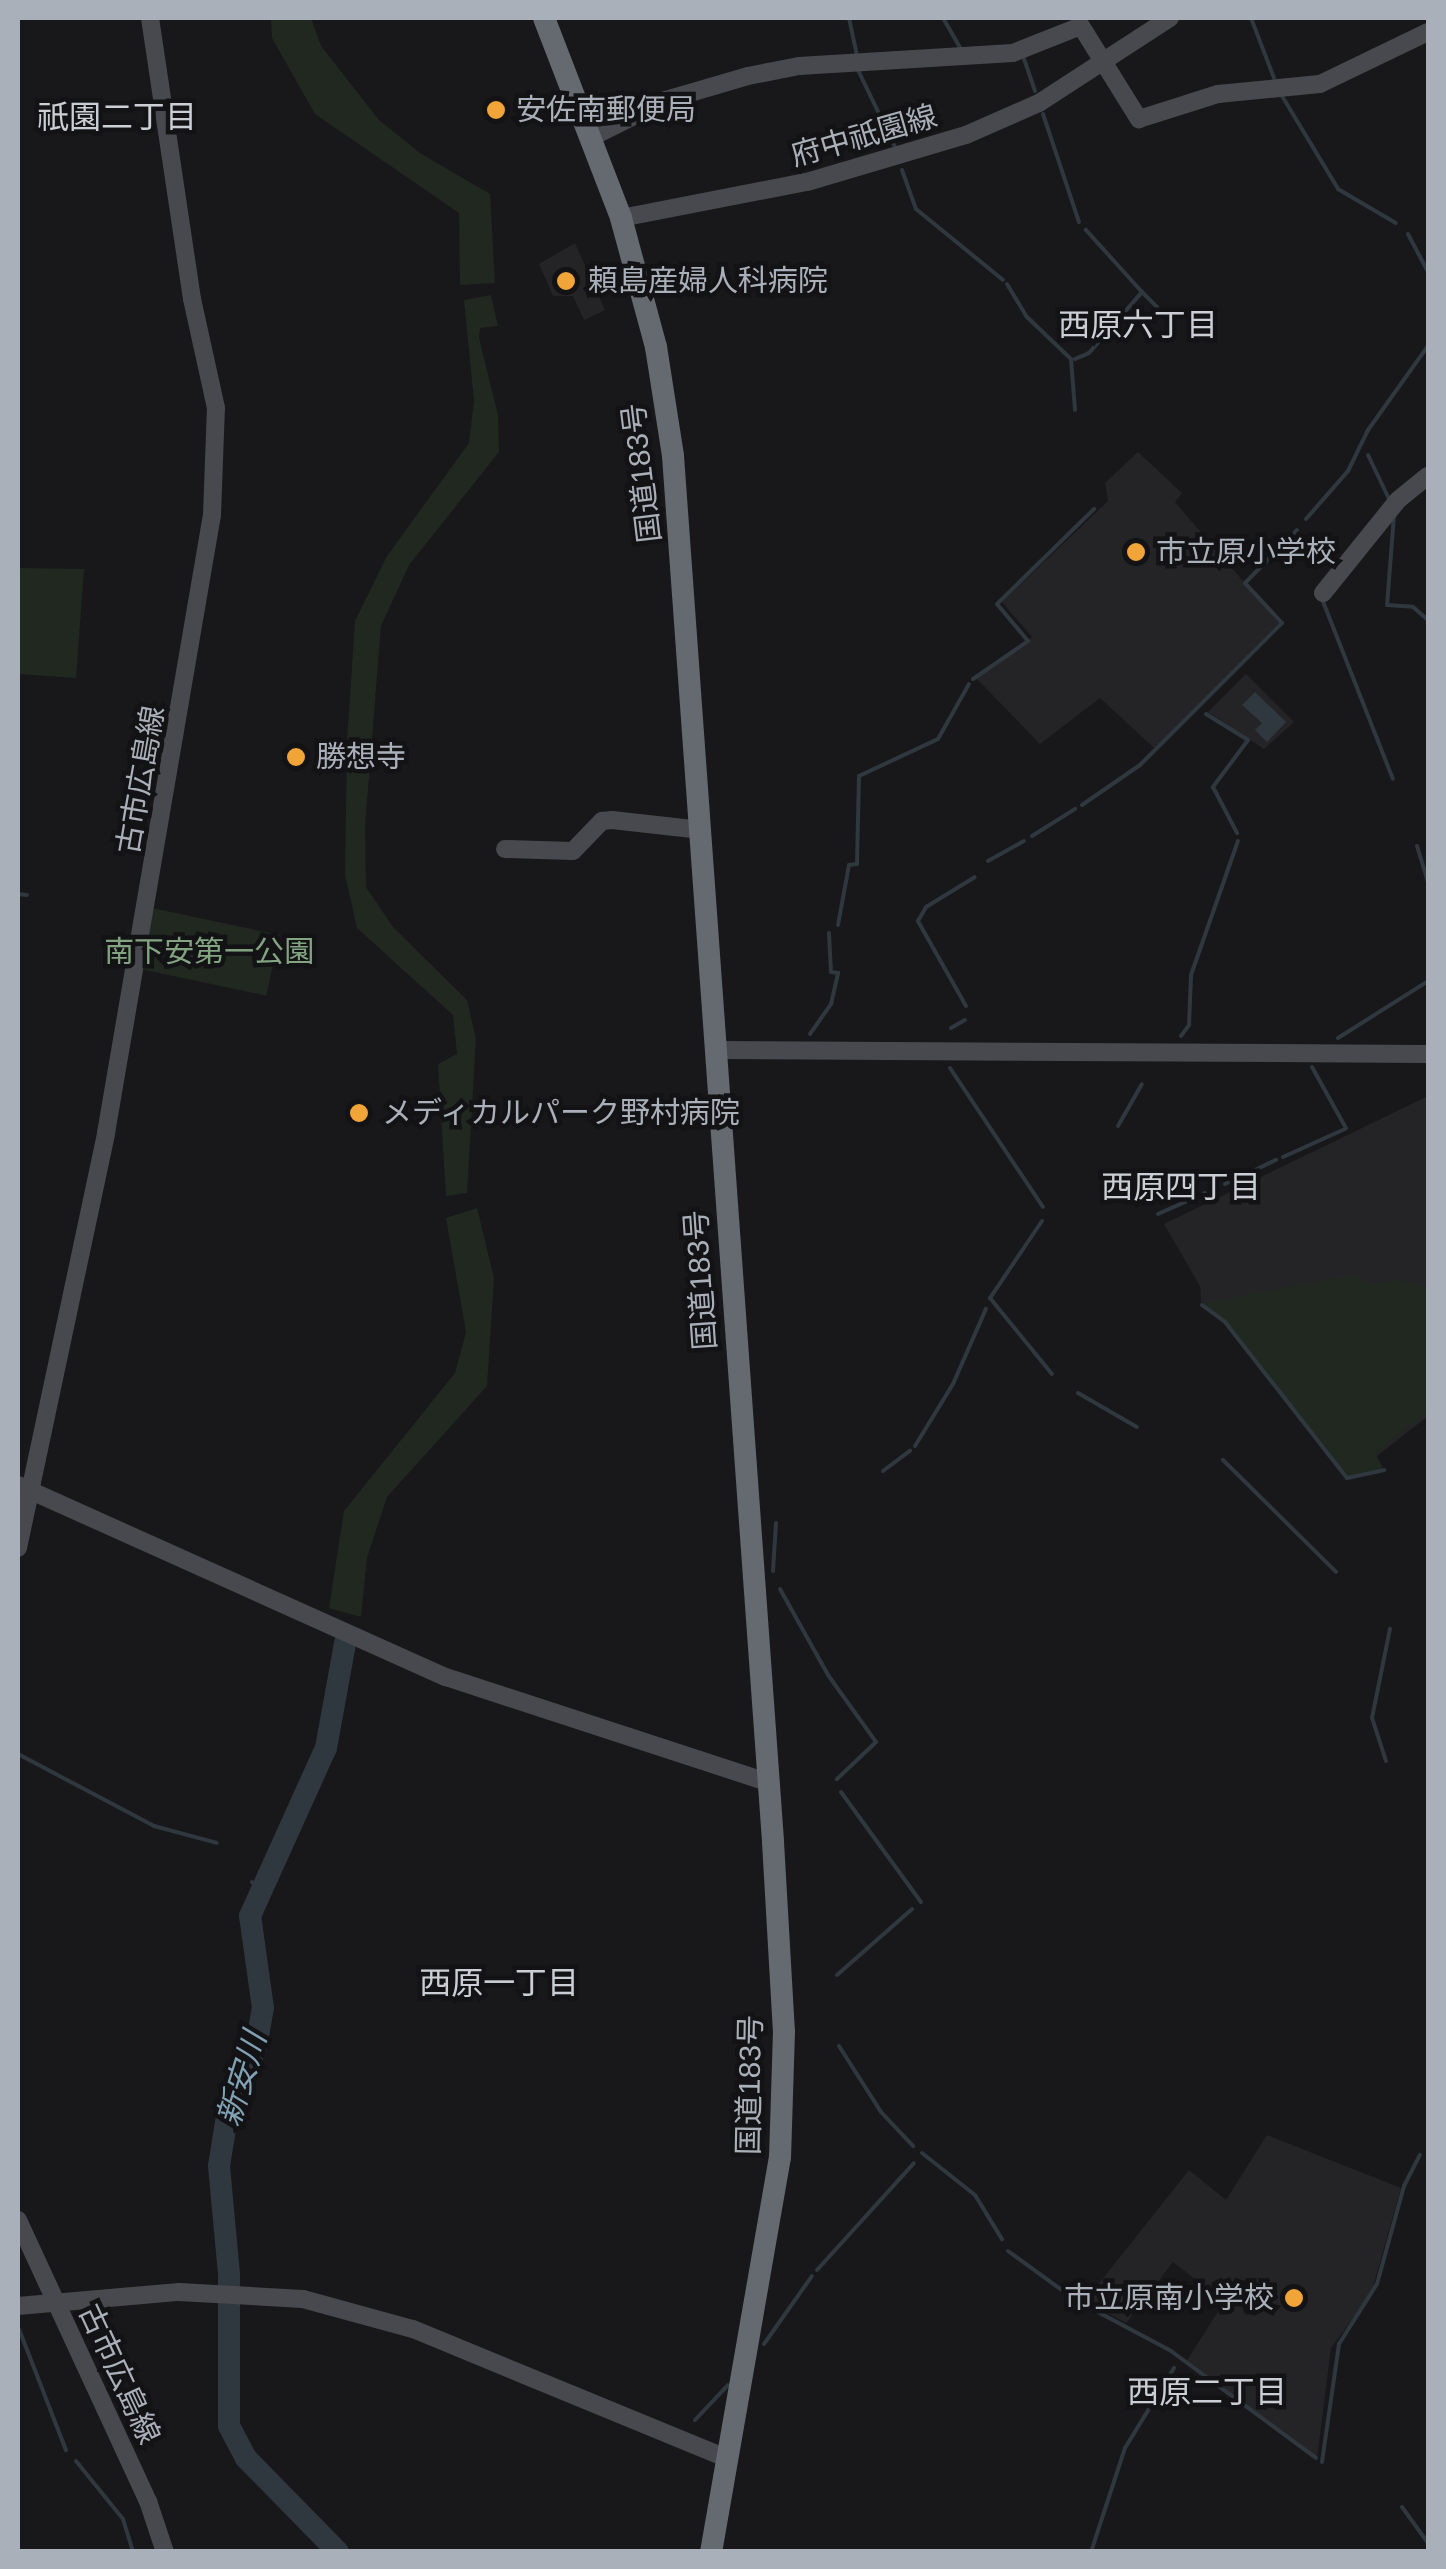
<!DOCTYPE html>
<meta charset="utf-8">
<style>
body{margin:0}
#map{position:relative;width:1446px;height:2569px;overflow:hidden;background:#18181a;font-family:Helvetica,"Noto Sans JP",sans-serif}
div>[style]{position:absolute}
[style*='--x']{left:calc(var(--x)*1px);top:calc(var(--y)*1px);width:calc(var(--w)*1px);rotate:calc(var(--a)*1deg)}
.built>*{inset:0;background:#242427}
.green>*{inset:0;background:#202820;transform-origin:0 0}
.water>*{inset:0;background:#2e383e}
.stream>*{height:4px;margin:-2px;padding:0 2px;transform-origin:2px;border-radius:2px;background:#2e383e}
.river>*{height:22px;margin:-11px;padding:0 11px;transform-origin:11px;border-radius:11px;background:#2e383e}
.secondary>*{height:18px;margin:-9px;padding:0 9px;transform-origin:9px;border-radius:9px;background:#47494f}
.highway>*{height:22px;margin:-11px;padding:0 11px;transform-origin:11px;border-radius:11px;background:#656970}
.dots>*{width:28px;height:28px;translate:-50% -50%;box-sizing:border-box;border:5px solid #131315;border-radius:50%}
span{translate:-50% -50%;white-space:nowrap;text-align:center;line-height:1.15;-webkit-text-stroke:9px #131315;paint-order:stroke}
.poi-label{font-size:30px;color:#aab0b9}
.left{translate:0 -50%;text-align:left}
.right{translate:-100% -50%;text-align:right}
.street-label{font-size:30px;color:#aab0b9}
.park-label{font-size:30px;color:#82a481}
.neighbourhood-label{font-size:32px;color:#cbcfd5}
.water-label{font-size:32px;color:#81a1b4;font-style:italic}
.frame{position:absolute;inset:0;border:20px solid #aab0b9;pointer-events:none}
</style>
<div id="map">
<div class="built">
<div style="clip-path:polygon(575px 243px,605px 310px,584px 320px,573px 296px,553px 296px,539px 264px)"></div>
<div style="clip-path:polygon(1138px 452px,1182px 493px,1175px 502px,1279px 623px,1154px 748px,1100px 698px,1040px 744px,976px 678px,1032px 637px,1002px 602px,1108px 501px,1105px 483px)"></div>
<div style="clip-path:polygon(1246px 674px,1294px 722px,1264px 749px,1208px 712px)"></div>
<div style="clip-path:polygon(1428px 1096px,1428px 1416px,1377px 1456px,1383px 1469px,1348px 1477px,1225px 1321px,1201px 1302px,1200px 1286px,1164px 1224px)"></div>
<div style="clip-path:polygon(1267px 2135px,1401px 2188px,1371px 2294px,1331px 2348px,1317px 2458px,1186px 2362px,1224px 2302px,1173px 2262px,1126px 2323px,1085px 2301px,1189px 2170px,1226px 2200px)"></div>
</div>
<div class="green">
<div style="clip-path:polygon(271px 18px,311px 18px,321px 46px,379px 120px,420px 153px,490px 194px,495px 283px,460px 285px,459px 213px,315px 114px,272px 38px)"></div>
<div style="clip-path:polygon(491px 295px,498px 326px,480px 328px,479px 338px,498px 415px,499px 452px,409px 565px,381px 626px,365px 826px,366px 887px,393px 927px,467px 1000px,476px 1039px,467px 1193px,446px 1196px,438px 1064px,457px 1054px,453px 1015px,357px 928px,345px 875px,347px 741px,355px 621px,387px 556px,469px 443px,474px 401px,464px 300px)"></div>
<div style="clip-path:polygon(18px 568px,84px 569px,76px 678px,18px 674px)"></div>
<div style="left:152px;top:908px;width:130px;height:62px;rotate:12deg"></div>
<div style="clip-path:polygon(477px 1208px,494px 1278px,487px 1386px,387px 1497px,367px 1558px,361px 1617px,329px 1608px,344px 1511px,455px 1373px,466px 1332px,446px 1218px)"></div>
<div style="clip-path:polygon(1357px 1274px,1368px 1284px,1401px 1280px,1428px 1287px,1428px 1411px,1375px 1453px,1383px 1469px,1348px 1477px,1225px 1321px,1203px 1303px)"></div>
</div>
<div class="water">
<div style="clip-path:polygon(1255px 692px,1286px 722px,1267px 742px,1255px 730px,1262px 723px,1242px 705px)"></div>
</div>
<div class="stream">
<div style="--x:849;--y:18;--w:40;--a:78"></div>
<div style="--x:943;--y:18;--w:34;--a:60"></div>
<div style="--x:1251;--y:18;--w:64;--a:69"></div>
<div style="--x:1023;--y:56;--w:37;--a:71"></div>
<div style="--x:858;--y:70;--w:85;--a:64.3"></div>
<div style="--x:1282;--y:96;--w:109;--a:58.9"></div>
<div style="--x:1338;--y:189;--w:67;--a:30.4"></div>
<div style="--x:1043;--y:114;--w:114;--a:71.6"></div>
<div style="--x:902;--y:170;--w:41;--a:70.3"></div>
<div style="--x:916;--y:209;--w:112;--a:39.2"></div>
<div style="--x:1408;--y:234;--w:43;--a:62.2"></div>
<div style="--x:1007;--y:284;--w:39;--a:59"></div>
<div style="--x:1027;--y:317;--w:61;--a:43.7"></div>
<div style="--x:1071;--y:359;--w:51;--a:85.5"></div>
<div style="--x:1143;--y:293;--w:20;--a:45"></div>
<div style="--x:1075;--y:359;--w:15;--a:-23"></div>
<div style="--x:1089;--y:353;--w:81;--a:-49"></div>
<div style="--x:1142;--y:292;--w:84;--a:-132.1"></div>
<div style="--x:1368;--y:455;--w:51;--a:64.4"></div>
<div style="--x:1394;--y:515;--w:90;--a:94.4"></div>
<div style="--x:1387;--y:605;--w:26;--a:4"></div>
<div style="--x:1413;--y:607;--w:20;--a:41"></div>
<div style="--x:1306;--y:519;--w:64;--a:-48.8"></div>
<div style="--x:1348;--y:471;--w:46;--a:-64"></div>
<div style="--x:1368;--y:430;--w:103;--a:-54.5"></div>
<div style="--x:1322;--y:599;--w:193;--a:68.5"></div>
<div style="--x:973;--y:679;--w:67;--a:-34.6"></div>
<div style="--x:1028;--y:641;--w:48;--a:-130"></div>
<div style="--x:997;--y:604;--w:136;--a:-44.4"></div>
<div style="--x:1206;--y:714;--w:49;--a:31.8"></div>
<div style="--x:1248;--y:740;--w:59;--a:126.7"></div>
<div style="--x:1213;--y:787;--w:52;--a:62.4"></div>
<div style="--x:1082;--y:805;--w:70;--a:-34.6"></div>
<div style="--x:1140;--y:765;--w:201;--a:-45"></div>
<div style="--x:1282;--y:623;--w:54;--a:-132.8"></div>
<div style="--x:1245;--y:583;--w:74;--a:-45.5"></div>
<div style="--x:1032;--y:836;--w:51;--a:-32.1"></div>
<div style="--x:1417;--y:846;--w:37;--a:73"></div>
<div style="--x:988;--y:861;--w:41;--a:-29.1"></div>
<div style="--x:18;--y:894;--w:9;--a:6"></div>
<div style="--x:838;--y:925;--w:61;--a:-79.6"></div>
<div style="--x:849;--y:865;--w:8;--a:-7"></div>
<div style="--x:857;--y:864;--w:88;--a:-88.7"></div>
<div style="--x:859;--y:776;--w:87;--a:-25.1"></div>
<div style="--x:938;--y:739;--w:63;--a:-60.6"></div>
<div style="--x:966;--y:1006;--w:98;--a:-119.5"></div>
<div style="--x:918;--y:921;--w:16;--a:-60"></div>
<div style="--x:926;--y:907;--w:57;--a:-31.5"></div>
<div style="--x:951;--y:1028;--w:16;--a:-30"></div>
<div style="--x:810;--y:1034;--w:37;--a:-55"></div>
<div style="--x:831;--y:1004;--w:32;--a:-77"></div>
<div style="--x:838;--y:973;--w:7;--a:-172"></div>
<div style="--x:831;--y:972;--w:39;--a:-93"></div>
<div style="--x:1181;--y:1036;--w:14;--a:-54"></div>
<div style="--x:1189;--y:1025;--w:50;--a:-87.7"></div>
<div style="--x:1191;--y:975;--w:142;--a:-70.7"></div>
<div style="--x:1338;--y:1038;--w:107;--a:-32.3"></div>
<div style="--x:1312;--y:1067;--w:70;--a:60.9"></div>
<div style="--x:950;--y:1068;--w:167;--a:56.2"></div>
<div style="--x:1118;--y:1126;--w:48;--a:-60.3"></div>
<div style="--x:1283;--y:1157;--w:68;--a:-24.3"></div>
<div style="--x:1251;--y:1172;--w:28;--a:-26"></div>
<div style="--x:1225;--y:1184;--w:19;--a:-25"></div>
<div style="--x:1211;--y:1190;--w:1;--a:-45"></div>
<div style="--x:1203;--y:1194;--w:2;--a:-27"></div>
<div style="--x:1158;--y:1214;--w:34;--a:-24"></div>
<div style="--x:1042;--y:1221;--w:93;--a:124"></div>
<div style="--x:990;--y:1298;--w:98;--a:50.8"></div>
<div style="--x:1202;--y:1305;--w:29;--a:36"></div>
<div style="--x:1225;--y:1322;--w:198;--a:52"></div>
<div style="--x:1347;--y:1478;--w:38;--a:-12"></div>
<div style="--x:1078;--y:1393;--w:68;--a:30"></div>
<div style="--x:915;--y:1446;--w:73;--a:-58.5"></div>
<div style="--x:953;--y:1384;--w:82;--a:-66.3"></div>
<div style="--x:1223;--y:1460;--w:159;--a:44.7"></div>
<div style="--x:883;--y:1471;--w:34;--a:-37"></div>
<div style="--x:773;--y:1571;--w:48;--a:-86.4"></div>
<div style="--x:780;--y:1589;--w:98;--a:60.8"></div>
<div style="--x:828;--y:1675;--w:82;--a:54.4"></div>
<div style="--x:876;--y:1742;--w:54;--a:136.5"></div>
<div style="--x:18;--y:1754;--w:154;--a:27.9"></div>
<div style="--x:154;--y:1826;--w:65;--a:15.1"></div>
<div style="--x:1386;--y:1761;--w:45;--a:-108"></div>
<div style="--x:1372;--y:1718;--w:91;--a:-78.6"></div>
<div style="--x:841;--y:1792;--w:136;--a:54"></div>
<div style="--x:252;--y:1882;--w:9;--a:49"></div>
<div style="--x:837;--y:1975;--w:100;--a:-41.3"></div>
<div style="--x:839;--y:2046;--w:78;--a:57.5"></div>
<div style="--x:881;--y:2112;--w:47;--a:46.7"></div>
<div style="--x:1428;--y:2129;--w:2;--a:-90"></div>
<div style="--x:922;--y:2153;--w:68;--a:38.4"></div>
<div style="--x:975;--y:2195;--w:52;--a:58.5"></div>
<div style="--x:1008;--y:2251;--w:82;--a:36"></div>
<div style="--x:817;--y:2270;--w:144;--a:-47.8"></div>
<div style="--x:1083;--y:2304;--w:100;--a:28.1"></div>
<div style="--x:1171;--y:2351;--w:180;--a:36.4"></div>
<div style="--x:19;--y:2329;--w:130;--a:68.8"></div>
<div style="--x:764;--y:2344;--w:83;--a:-54.8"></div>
<div style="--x:695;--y:2420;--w:48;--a:-46.7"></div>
<div style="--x:76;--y:2461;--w:75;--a:51"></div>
<div style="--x:123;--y:2519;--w:34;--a:73"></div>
<div style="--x:1322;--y:2462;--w:119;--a:-81.8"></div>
<div style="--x:1339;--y:2344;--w:71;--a:-57.7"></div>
<div style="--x:1377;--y:2284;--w:102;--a:-74.6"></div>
<div style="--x:1404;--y:2186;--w:35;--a:-63"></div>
<div style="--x:1402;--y:2507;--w:44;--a:54.2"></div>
<div style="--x:1091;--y:2552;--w:109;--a:-71.9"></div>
<div style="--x:1125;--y:2448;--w:94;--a:-58.5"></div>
</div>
<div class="river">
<div style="--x:338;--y:2552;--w:132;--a:-134.4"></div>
<div style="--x:246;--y:2458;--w:36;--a:-118"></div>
<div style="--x:229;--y:2426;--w:152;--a:-90"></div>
<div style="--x:229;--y:2274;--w:108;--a:-95.3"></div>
<div style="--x:219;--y:2166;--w:51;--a:-80.9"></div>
<div style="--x:227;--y:2116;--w:75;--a:-67.2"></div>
<div style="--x:256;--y:2047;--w:40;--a:-80"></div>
<div style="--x:263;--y:2008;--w:93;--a:-98"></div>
<div style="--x:250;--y:1916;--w:184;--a:-65.7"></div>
<div style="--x:326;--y:1748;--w:107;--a:-79.7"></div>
</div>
<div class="secondary">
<div style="--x:590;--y:138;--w:85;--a:-26.6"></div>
<div style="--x:666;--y:100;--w:85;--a:-16.3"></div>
<div style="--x:748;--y:76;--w:52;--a:-11.1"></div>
<div style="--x:799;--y:66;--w:214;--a:-3.5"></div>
<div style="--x:1013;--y:53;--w:73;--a:-21.7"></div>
<div style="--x:1081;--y:26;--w:110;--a:58.1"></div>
<div style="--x:1139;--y:119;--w:83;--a:-17.6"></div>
<div style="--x:1218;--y:94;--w:102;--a:-5.6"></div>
<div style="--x:1320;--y:84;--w:120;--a:-25.7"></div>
<div style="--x:621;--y:218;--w:189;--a:-11"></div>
<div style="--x:807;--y:182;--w:166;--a:-16.5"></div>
<div style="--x:966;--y:135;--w:80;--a:-23.7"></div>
<div style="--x:1039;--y:103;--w:156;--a:-33"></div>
<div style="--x:1323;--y:593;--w:119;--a:-51.1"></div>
<div style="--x:1398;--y:500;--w:38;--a:-39"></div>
<div style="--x:505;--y:849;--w:68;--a:1.7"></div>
<div style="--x:573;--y:851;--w:42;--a:-46"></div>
<div style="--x:602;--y:821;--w:10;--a:-6"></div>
<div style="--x:612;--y:820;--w:90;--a:6.4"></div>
<div style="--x:714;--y:1050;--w:714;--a:0.32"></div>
<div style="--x:18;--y:1485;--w:469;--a:24.2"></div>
<div style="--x:446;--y:1677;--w:339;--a:18.1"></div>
<div style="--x:18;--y:1548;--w:424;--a:-78"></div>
<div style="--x:106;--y:1133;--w:627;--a:-80.27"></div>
<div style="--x:212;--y:515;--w:107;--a:-87.9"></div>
<div style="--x:216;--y:408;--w:112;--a:-102.4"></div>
<div style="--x:192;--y:299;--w:284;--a:-98.5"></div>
<div style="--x:18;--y:2220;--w:310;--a:65.2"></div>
<div style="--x:148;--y:2501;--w:54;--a:71.6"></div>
<div style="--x:18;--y:2306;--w:162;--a:-5"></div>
<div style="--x:179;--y:2292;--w:124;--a:3.2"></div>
<div style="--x:303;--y:2299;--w:114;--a:15.3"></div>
<div style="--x:413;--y:2329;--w:341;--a:22.4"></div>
</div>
<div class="highway">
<div style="--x:544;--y:18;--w:214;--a:68.9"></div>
<div style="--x:621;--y:218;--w:134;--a:74.8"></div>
<div style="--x:656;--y:347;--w:110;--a:81.1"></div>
<div style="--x:673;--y:456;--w:1390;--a:85.87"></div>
<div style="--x:773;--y:1842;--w:189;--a:86.7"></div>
<div style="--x:784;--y:2031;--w:126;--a:91.8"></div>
<div style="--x:780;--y:2157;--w:401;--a:99.9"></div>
</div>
<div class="dots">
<div style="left:496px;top:110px;background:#f1a438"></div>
<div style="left:566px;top:281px;background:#f1a438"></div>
<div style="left:1136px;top:552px;background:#f1a438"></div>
<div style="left:296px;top:757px;background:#f1a438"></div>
<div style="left:359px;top:1113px;background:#f1a438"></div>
<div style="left:1294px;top:2298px;background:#f1a438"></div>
</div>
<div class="poi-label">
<span class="left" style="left:516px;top:110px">安佐南郵便局</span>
<span class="left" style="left:588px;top:281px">頼島産婦人科病院</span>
<span class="left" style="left:1156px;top:552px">市立原小学校</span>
<span class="left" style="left:316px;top:757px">勝想寺</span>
<span class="left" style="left:382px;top:1113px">メディカルパーク野村病院</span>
<span class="right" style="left:1274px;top:2298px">市立原南小学校</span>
</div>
<div class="street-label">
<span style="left:864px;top:136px;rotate:-16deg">府中祇園線</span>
<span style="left:642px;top:473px;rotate:-97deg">国道183号</span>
<span style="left:141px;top:780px;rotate:-80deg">古市広島線</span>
<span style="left:701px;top:1280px;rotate:-94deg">国道183号</span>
<span style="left:750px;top:2085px;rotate:-89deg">国道183号</span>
<span style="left:119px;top:2374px;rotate:65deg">古市広島線</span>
</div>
<div class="park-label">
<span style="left:209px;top:952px">南下安第一公園</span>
</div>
<div class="neighbourhood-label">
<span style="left:117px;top:117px">祇園二丁目</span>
<span style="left:1138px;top:325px">西原六丁目</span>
<span style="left:1181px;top:1187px">西原四丁目</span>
<span style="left:499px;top:1983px">西原一丁目</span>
<span style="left:1207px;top:2392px">西原二丁目</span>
</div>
<div class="water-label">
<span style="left:242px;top:2079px;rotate:-73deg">新安川</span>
</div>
<div class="frame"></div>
</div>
